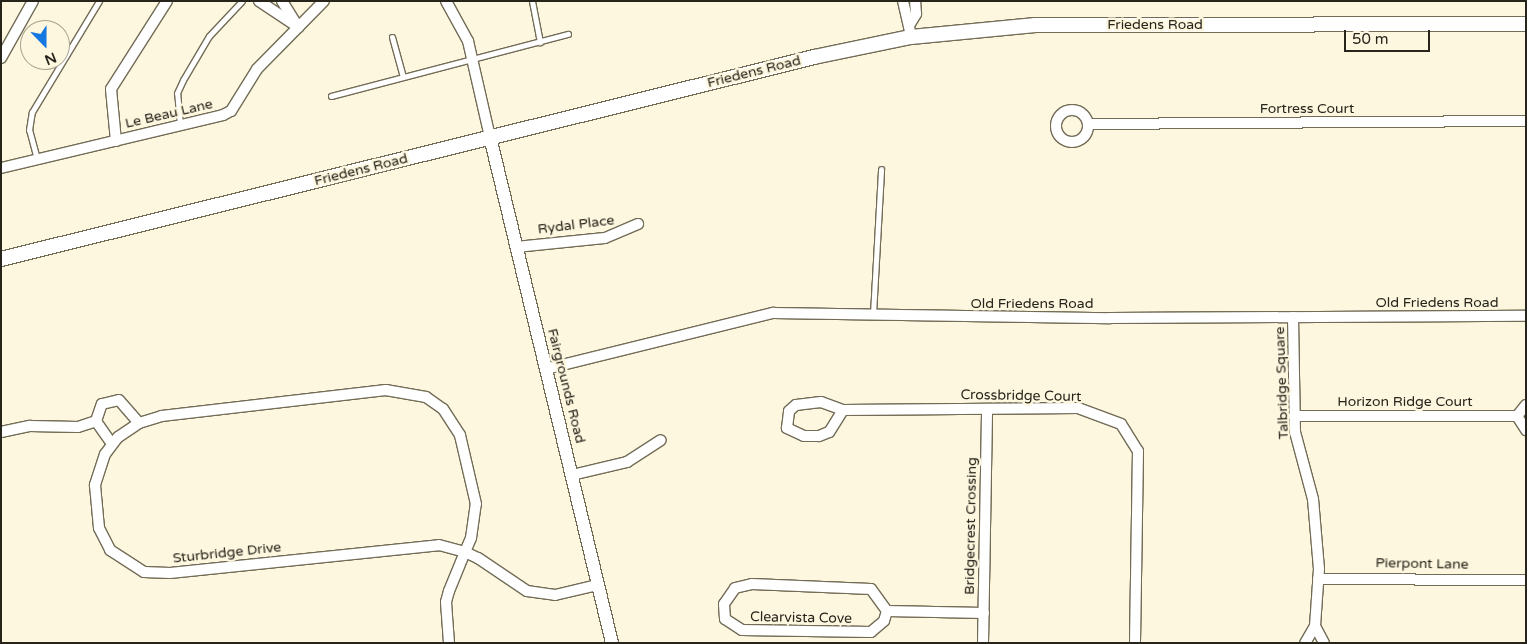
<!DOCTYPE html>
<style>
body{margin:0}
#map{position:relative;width:1527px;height:644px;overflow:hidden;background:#fef7df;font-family:"Varela Round",sans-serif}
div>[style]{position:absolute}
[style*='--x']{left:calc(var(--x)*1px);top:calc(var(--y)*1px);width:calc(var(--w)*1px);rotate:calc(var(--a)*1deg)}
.roads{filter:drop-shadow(1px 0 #726c57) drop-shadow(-1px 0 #726c57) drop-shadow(0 1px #726c57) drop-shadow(0 -1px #726c57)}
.service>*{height:5px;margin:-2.5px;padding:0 2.5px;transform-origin:2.5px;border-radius:2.5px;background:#fff}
.minor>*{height:10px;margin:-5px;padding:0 5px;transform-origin:5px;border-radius:5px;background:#fff}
.minor>.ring{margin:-5px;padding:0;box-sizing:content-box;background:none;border:10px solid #fff;border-radius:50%}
.tertiary>*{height:12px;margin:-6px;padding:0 6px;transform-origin:6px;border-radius:6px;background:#fff}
.secondary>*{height:14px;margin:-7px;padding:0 7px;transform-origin:7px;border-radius:7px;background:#fff}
span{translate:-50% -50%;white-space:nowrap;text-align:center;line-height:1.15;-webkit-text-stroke:5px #fef7df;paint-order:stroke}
.street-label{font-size:14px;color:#26241b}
.frame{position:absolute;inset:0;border:2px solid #26241b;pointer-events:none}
.north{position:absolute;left:20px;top:20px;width:50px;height:50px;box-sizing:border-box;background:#fef7df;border:1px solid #a8a391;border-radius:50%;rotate:158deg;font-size:14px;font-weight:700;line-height:20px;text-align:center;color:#26241b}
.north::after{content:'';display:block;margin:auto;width:18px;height:22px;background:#1578e0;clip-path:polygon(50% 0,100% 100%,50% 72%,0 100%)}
.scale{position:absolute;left:1344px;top:30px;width:86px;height:22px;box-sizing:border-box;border:2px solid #26241b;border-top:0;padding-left:6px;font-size:15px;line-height:18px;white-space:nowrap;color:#26241b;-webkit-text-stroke:4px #fef7df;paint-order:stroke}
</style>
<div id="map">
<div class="roads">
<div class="service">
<div style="--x:532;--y:1;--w:42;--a:79"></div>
<div style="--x:392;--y:37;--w:41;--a:74.6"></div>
<div style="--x:331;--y:96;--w:245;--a:-14.7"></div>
<div style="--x:180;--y:125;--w:32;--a:-95"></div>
<div style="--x:177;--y:93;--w:14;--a:-65"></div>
<div style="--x:183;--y:80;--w:51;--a:-59.4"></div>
<div style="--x:209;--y:36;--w:48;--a:-46.7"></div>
<div style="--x:37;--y:159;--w:30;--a:-105"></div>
<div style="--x:29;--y:130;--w:18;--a:-81"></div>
<div style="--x:32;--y:112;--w:130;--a:-58.9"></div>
<div style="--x:873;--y:314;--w:145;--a:-86.8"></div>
</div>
<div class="minor">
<div style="--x:259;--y:1;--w:47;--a:33.7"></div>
<div style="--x:282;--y:1;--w:31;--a:58"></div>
<div style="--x:446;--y:1;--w:46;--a:61.2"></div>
<div style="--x:468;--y:41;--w:98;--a:77.1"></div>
<div style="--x:903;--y:1;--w:37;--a:77"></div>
<div style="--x:910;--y:24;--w:12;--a:-59"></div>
<div style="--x:916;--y:14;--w:13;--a:-94"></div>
<div style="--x:1;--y:58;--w:65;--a:-60.7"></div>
<div class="ring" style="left:1056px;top:110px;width:22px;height:22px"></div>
<div style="--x:1088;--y:124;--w:438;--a:-0.4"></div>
<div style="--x:116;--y:141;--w:52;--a:-95.5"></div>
<div style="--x:111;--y:89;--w:104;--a:-57.5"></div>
<div style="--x:1;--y:168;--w:228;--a:-13.4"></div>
<div style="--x:223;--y:115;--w:9;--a:-27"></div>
<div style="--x:231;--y:111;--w:49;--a:-58.2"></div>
<div style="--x:257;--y:69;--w:95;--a:-45.4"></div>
<div style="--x:516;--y:247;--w:89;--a:-5.8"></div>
<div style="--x:605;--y:238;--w:36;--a:-23"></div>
<div style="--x:1293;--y:317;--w:115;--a:89"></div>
<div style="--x:1295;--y:432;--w:69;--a:75"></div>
<div style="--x:1313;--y:499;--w:70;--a:85.1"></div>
<div style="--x:1319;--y:569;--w:57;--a:94"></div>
<div style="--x:1315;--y:626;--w:20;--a:120"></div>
<div style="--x:546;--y:369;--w:234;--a:-13.9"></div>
<div style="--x:773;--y:313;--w:337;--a:0.9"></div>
<div style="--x:1110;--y:318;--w:416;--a:-0.3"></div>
<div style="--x:1526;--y:405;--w:14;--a:129"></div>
<div style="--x:1517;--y:416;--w:17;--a:57"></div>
<div style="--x:843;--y:410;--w:26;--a:122"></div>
<div style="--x:829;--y:432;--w:11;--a:158"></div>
<div style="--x:819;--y:436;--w:15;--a:180"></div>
<div style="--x:804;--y:436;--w:19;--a:-155"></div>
<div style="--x:787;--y:428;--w:17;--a:-83"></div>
<div style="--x:789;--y:411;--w:9;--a:-41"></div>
<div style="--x:796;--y:405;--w:25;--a:-7"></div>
<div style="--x:821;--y:402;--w:23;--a:20"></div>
<div style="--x:843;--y:410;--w:235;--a:-0.5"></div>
<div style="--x:1078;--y:408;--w:46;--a:20.4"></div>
<div style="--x:1121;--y:424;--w:32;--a:58"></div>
<div style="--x:1138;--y:451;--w:192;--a:90.9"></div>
<div style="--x:1294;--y:416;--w:223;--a:0"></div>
<div style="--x:1;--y:432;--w:30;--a:-12"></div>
<div style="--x:30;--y:426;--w:48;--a:1.2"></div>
<div style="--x:78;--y:427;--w:19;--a:-18"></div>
<div style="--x:112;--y:444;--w:28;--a:-125"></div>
<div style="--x:96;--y:421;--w:18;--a:-71"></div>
<div style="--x:102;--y:404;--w:17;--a:-13"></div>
<div style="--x:119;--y:400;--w:30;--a:49"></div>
<div style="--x:572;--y:475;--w:57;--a:-13.3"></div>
<div style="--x:627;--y:462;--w:40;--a:-32.9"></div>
<div style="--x:1318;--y:579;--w:208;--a:0.3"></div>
<div style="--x:752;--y:584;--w:119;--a:2.4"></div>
<div style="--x:871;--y:589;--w:27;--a:54"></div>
<div style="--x:887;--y:611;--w:10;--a:107"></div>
<div style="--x:884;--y:621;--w:17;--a:140"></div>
<div style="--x:871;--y:632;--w:129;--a:-179.1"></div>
<div style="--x:742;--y:630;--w:20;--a:-147"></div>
<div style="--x:725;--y:619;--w:15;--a:-94"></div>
<div style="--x:724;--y:604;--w:19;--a:-55"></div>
<div style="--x:735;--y:588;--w:17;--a:-13"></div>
<div style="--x:887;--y:611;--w:97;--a:1.2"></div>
<div style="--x:1315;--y:626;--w:19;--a:62"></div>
<div style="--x:449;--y:643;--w:41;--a:-94.2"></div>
<div style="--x:446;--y:602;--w:11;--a:-75"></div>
<div style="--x:449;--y:591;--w:42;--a:-67.7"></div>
<div style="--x:465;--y:552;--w:15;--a:-67"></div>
<div style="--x:471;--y:538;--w:34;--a:-82"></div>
<div style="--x:476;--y:504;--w:71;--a:-103.1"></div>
<div style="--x:460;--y:435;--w:31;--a:-123"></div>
<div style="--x:443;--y:409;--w:21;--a:-145"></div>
<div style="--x:426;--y:397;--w:41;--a:-170.1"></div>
<div style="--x:386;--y:390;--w:226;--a:173.4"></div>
<div style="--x:162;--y:416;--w:24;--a:163"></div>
<div style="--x:139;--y:423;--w:25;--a:146"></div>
<div style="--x:118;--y:437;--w:21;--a:127"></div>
<div style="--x:105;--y:454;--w:33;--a:108"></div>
<div style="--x:95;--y:485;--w:43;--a:84.7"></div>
<div style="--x:99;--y:528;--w:25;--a:63"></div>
<div style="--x:110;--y:550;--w:40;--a:32.9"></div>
<div style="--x:144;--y:572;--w:26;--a:2"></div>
<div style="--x:170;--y:573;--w:270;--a:-5.9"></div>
<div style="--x:439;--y:545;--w:27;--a:15"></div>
<div style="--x:465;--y:552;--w:14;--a:25"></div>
<div style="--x:478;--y:558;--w:59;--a:34"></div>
<div style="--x:527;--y:591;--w:28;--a:8"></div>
<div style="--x:555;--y:595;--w:43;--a:-13.4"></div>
<div style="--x:983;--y:643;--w:234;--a:-89"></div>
</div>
<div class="tertiary">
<div style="--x:490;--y:137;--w:520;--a:76.44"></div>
</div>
<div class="secondary">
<div style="--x:1;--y:259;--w:838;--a:-13.95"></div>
<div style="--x:814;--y:57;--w:99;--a:-11.7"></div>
<div style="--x:911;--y:37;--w:125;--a:-5.5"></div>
<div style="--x:1035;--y:25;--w:491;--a:-0.1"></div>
</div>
</div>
<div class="street-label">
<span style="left:1155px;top:25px">Friedens Road</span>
<span style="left:754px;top:72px;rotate:-14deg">Friedens Road</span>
<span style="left:1307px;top:109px">Fortress Court</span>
<span style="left:169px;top:114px;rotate:-13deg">Le Beau Lane</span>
<span style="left:361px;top:170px;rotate:-14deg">Friedens Road</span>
<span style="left:576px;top:225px;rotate:-7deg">Rydal Place</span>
<span style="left:1437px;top:303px">Old Friedens Road</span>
<span style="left:1032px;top:304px">Old Friedens Road</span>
<span style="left:1282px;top:383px;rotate:-92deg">Talbridge Square</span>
<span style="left:566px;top:386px;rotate:76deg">Fairgrounds Road</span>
<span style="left:1021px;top:396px;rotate:1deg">Crossbridge Court</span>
<span style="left:1405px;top:402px">Horizon Ridge Court</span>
<span style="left:971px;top:526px;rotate:-89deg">Bridgecrest Crossing</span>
<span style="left:227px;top:553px;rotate:-6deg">Sturbridge Drive</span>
<span style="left:1422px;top:564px;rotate:1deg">Pierpont Lane</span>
<span style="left:801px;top:618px;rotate:1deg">Clearvista Cove</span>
</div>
<div class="frame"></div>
<div class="north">N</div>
<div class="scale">50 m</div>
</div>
